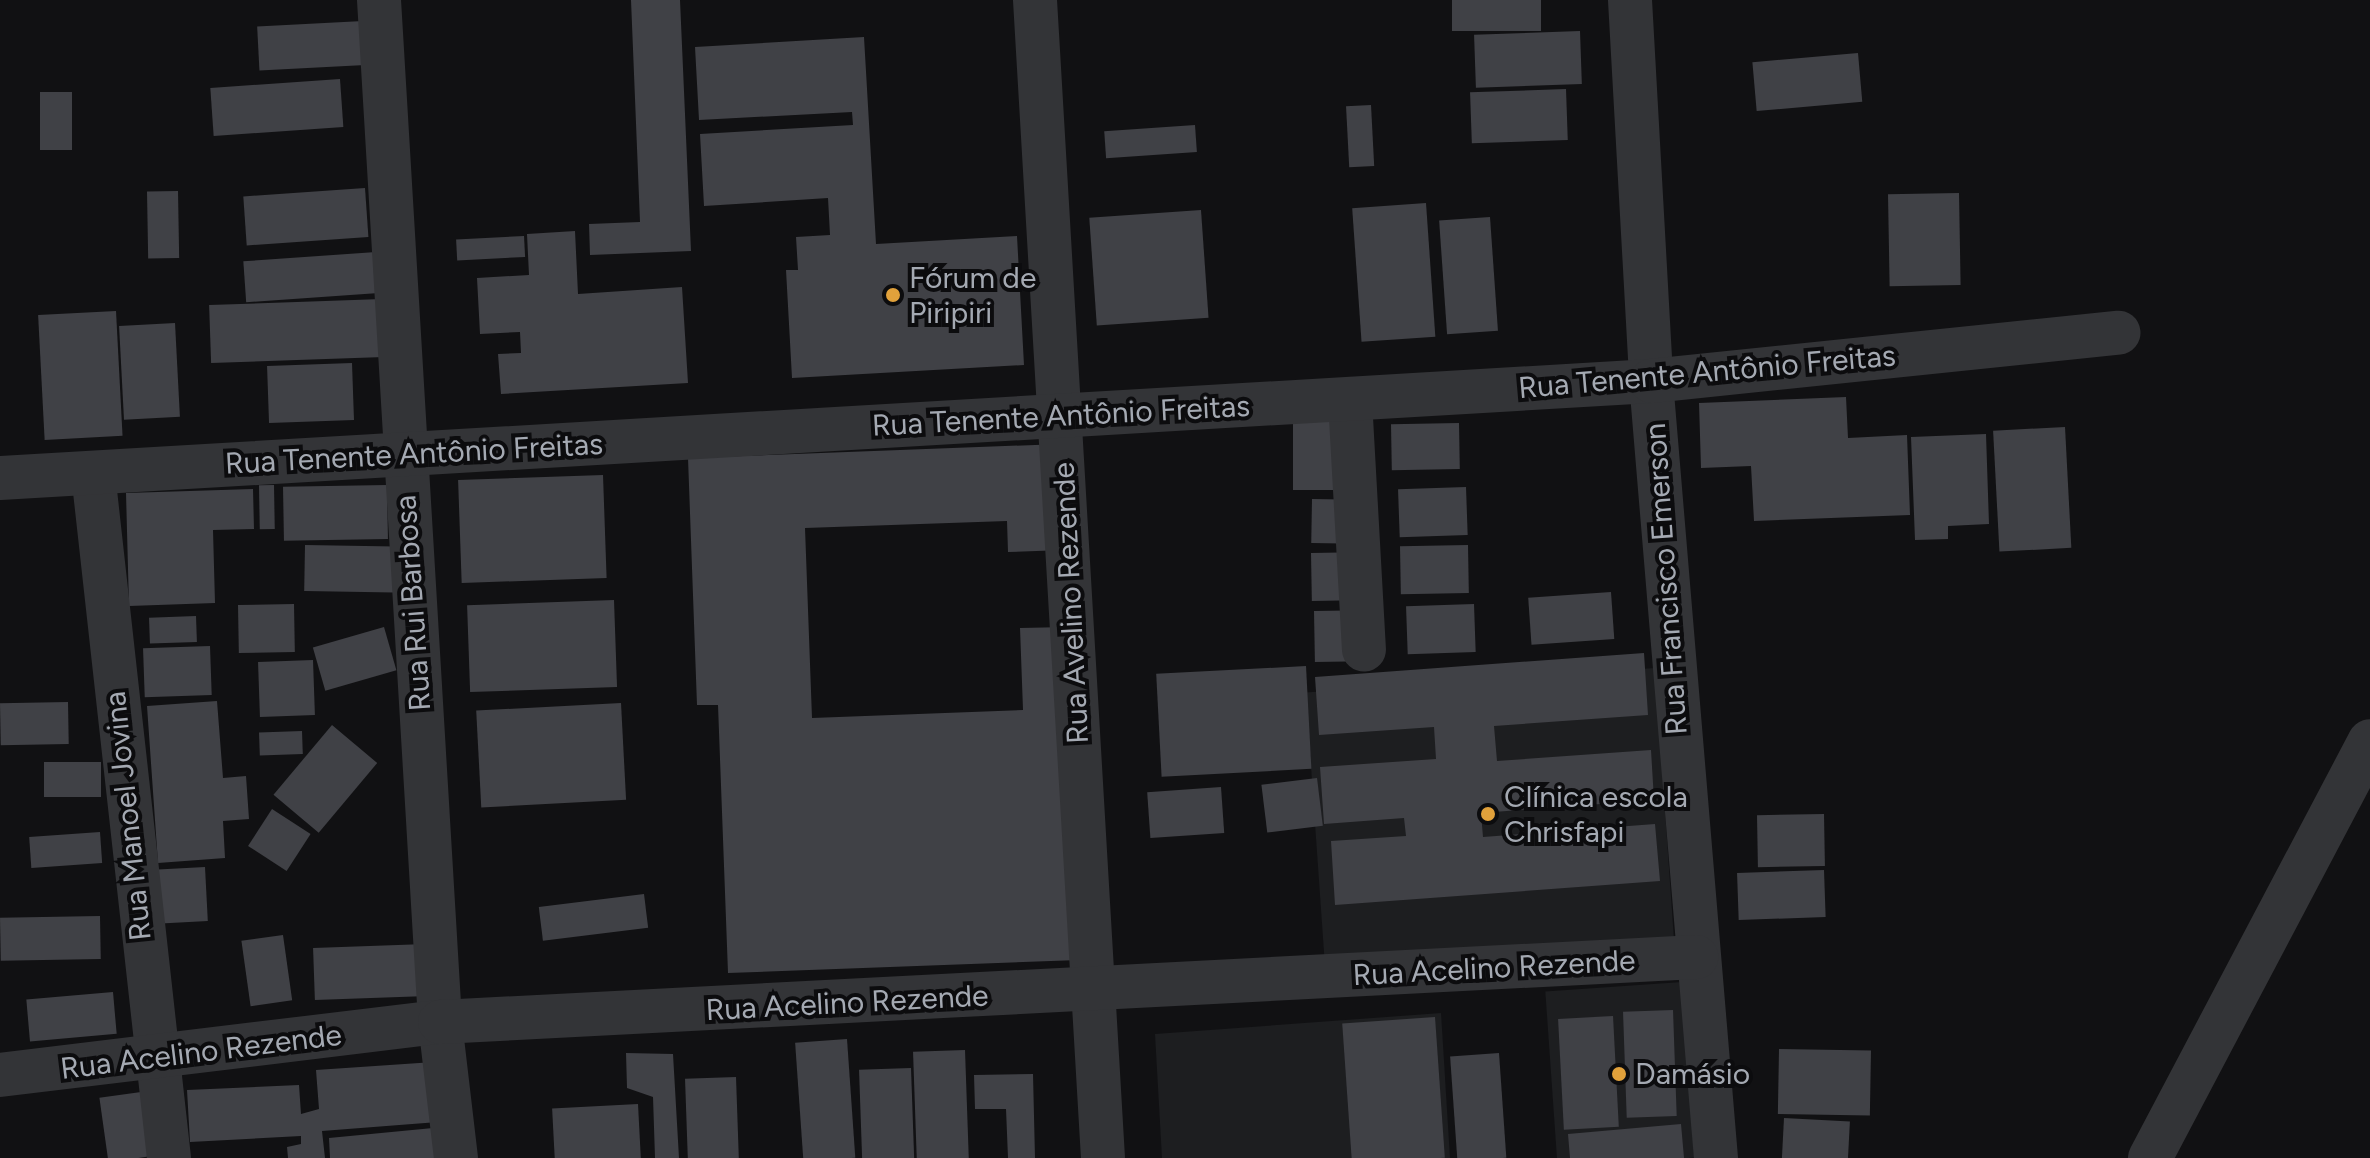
<!DOCTYPE html>
<meta charset="utf-8">
<style>
body{margin:0}
#map{position:relative;width:2370px;height:1158px;overflow:hidden;background:#111113;font-family:Figtree,sans-serif}
div>[style]{position:absolute}
[style*='--x']{left:calc(var(--x)*1px);top:calc(var(--y)*1px);width:calc(var(--w)*1px);rotate:calc(var(--a)*1deg)}
.built>*{inset:0;background:#1d1e20;transform-origin:0 0}
.building>*{inset:0;background:#404146;transform-origin:0 0}
.minor>*{height:44px;margin:-22px;padding:0 22px;transform-origin:22px;border-radius:22px;background:#333437}
.dots>*{width:22px;height:22px;translate:-50% -50%;box-sizing:border-box;border:4px solid #0c0c0e;border-radius:50%}
span{translate:-50% -50%;white-space:nowrap;text-align:center;line-height:1.15;-webkit-text-stroke:8px #0c0c0e;paint-order:stroke}
.poi-label{font-size:30px;color:#a4a9b2}
.left{translate:0 -50%;text-align:left}
.street-label{font-size:30px;color:#a4a9b2}
</style>
<div id="map">
<div class="built">
<div style="left:1655px;top:668px;width:272px;height:350px;rotate:86deg"></div>
<div style="left:1682px;top:982px;width:176px;height:137px;rotate:86deg"></div>
<div style="clip-path:polygon(1441px 1013px,1450px 1158px,1162px 1158px,1155px 1034px)"></div>
</div>
<div class="building">
<div style="clip-path:polygon(631px 0,680px 0,691px 251px,590px 255px,589px 224px,640px 222px)"></div>
<div style="left:1452px;top:0;width:89px;height:31px"></div>
<div style="left:363px;top:21px;width:44px;height:106px;rotate:87deg"></div>
<div style="left:1580px;top:31px;width:53px;height:106px;rotate:88deg"></div>
<div style="clip-path:polygon(864px 37px,876px 244px,1017px 236px,1024px 365px,792px 378px,786px 270px,798px 270px,796px 237px,830px 235px,828px 198px,704px 206px,700px 134px,853px 125px,852px 112px,699px 120px,695px 47px)"></div>
<div style="left:1858px;top:53px;width:49px;height:106px;rotate:85deg"></div>
<div style="left:340px;top:79px;width:48px;height:130px;rotate:86deg"></div>
<div style="left:1566px;top:89px;width:51px;height:96px;rotate:88deg"></div>
<div style="left:40px;top:92px;width:32px;height:58px"></div>
<div style="left:1371px;top:105px;width:61px;height:25px;rotate:87deg"></div>
<div style="left:1195px;top:125px;width:27px;height:91px;rotate:86deg"></div>
<div style="left:365px;top:188px;width:49px;height:122px;rotate:86deg"></div>
<div style="left:178px;top:191px;width:67px;height:31px;rotate:89deg"></div>
<div style="left:1959px;top:193px;width:92px;height:71px;rotate:89deg"></div>
<div style="left:1426px;top:203px;width:134px;height:74px;rotate:86deg"></div>
<div style="left:1201px;top:210px;width:108px;height:112px;rotate:86deg"></div>
<div style="left:1490px;top:217px;width:114px;height:51px;rotate:86deg"></div>
<div style="clip-path:polygon(575px 231px,578px 294px,682px 287px,688px 383px,501px 394px,498px 354px,521px 353px,520px 332px,480px 334px,477px 278px,529px 275px,527px 234px)"></div>
<div style="left:524px;top:236px;width:21px;height:68px;rotate:87deg"></div>
<div style="left:376px;top:252px;width:41px;height:133px;rotate:86deg"></div>
<div style="left:382px;top:299px;width:58px;height:173px;rotate:88deg"></div>
<div style="left:116px;top:311px;width:125px;height:78px;rotate:87deg"></div>
<div style="left:175px;top:323px;width:94px;height:56px;rotate:87deg"></div>
<div style="left:352px;top:363px;width:57px;height:85px;rotate:88deg"></div>
<div style="clip-path:polygon(1846px 397px,1848px 438px,1907px 435px,1910px 515px,1754px 521px,1751px 466px,1701px 468px,1699px 403px)"></div>
<div style="left:1293px;top:422px;width:74px;height:68px"></div>
<div style="left:1459px;top:423px;width:46px;height:68px;rotate:89deg"></div>
<div style="left:2065px;top:427px;width:121px;height:72px;rotate:87deg"></div>
<div style="clip-path:polygon(1986px 434px,1989px 524px,1948px 526px,1948px 539px,1915px 540px,1911px 437px)"></div>
<div style="clip-path:polygon(1061px 444px,1064px 550px,1008px 552px,1007px 521px,805px 528px,812px 718px,1023px 710px,1020px 628px,1067px 627px,1079px 960px,728px 973px,718px 705px,697px 705px,688px 458px)"></div>
<div style="left:603px;top:475px;width:103px;height:145px;rotate:88deg"></div>
<div style="left:274px;top:485px;width:44px;height:15px;rotate:89deg"></div>
<div style="left:387px;top:485px;width:54px;height:104px;rotate:89deg"></div>
<div style="left:1466px;top:487px;width:48px;height:68px;rotate:88deg"></div>
<div style="clip-path:polygon(253px 489px,254px 529px,213px 530px,215px 603px,129px 606px,126px 493px)"></div>
<div style="left:1312px;top:499px;width:61px;height:44px;rotate:1deg"></div>
<div style="left:305px;top:545px;width:90px;height:46px;rotate:1deg"></div>
<div style="left:1468px;top:545px;width:48px;height:68px;rotate:89deg"></div>
<div style="left:1369px;top:552px;width:48px;height:58px;rotate:89deg"></div>
<div style="left:1611px;top:592px;width:47px;height:83px;rotate:86deg"></div>
<div style="left:614px;top:600px;width:87px;height:147px;rotate:88deg"></div>
<div style="left:294px;top:604px;width:48px;height:56px;rotate:89deg"></div>
<div style="left:1474px;top:604px;width:48px;height:68px;rotate:88deg"></div>
<div style="left:1378px;top:610px;width:51px;height:64px;rotate:89deg"></div>
<div style="left:196px;top:616px;width:26px;height:47px;rotate:88deg"></div>
<div style="left:384px;top:627px;width:45px;height:74px;rotate:74deg"></div>
<div style="left:210px;top:646px;width:49px;height:67px;rotate:88deg"></div>
<div style="clip-path:polygon(1644px 653px,1648px 715px,1494px 726px,1497px 761px,1651px 750px,1654px 800px,1481px 813px,1483px 837px,1655px 824px,1660px 881px,1335px 905px,1331px 841px,1406px 836px,1404px 818px,1324px 824px,1320px 767px,1436px 759px,1434px 727px,1319px 735px,1315px 677px)"></div>
<div style="left:313px;top:660px;width:55px;height:55px;rotate:88deg"></div>
<div style="left:1306px;top:666px;width:103px;height:150px;rotate:87deg"></div>
<div style="clip-path:polygon(217px 701px,223px 778px,246px 776px,249px 819px,223px 821px,225px 858px,158px 863px,147px 706px)"></div>
<div style="left:68px;top:702px;width:42px;height:68px;rotate:89deg"></div>
<div style="left:621px;top:703px;width:97px;height:145px;rotate:87deg"></div>
<div style="left:332px;top:725px;width:59px;height:91px;rotate:40deg"></div>
<div style="left:302px;top:731px;width:23px;height:43px;rotate:88deg"></div>
<div style="left:44px;top:762px;width:57px;height:35px"></div>
<div style="left:1317px;top:778px;width:48px;height:56px;rotate:83deg"></div>
<div style="left:1221px;top:787px;width:46px;height:74px;rotate:86deg"></div>
<div style="left:272px;top:809px;width:46px;height:44px;rotate:33deg"></div>
<div style="left:1824px;top:814px;width:52px;height:67px;rotate:89deg"></div>
<div style="left:100px;top:832px;width:31px;height:71px;rotate:86deg"></div>
<div style="left:205px;top:867px;width:54px;height:47px;rotate:87deg"></div>
<div style="left:1824px;top:870px;width:47px;height:87px;rotate:88deg"></div>
<div style="left:644px;top:894px;width:34px;height:106px;rotate:83deg"></div>
<div style="left:100px;top:916px;width:43px;height:100px;rotate:89deg"></div>
<div style="left:283px;top:935px;width:66px;height:42px;rotate:82deg"></div>
<div style="left:426px;top:944px;width:52px;height:113px;rotate:88deg"></div>
<div style="left:113px;top:992px;width:42px;height:87px;rotate:85deg"></div>
<div style="left:1673px;top:1010px;width:106px;height:50px;rotate:88deg"></div>
<div style="left:1613px;top:1016px;width:111px;height:55px;rotate:87deg"></div>
<div style="left:1435px;top:1017px;width:141px;height:93px;rotate:86deg"></div>
<div style="left:847px;top:1039px;width:119px;height:52px;rotate:86deg"></div>
<div style="left:1779px;top:1049px;width:92px;height:65px;rotate:1deg"></div>
<div style="left:965px;top:1050px;width:108px;height:52px;rotate:88deg"></div>
<div style="clip-path:polygon(626px 1053px,673px 1054px,679px 1158px,655px 1158px,653px 1097px,627px 1088px)"></div>
<div style="left:1499px;top:1053px;width:105px;height:49px;rotate:86deg"></div>
<div style="clip-path:polygon(434px 1062px,438px 1122px,322px 1131px,325px 1158px,288px 1158px,287px 1147px,301px 1144px,301px 1136px,190px 1142px,187px 1090px,299px 1085px,301px 1114px,319px 1109px,316px 1070px)"></div>
<div style="left:911px;top:1068px;width:90px;height:52px;rotate:88deg"></div>
<div style="clip-path:polygon(1033px 1074px,1035px 1158px,1008px 1158px,1006px 1109px,975px 1109px,974px 1075px)"></div>
<div style="left:736px;top:1077px;width:81px;height:51px;rotate:88deg"></div>
<div style="left:141px;top:1092px;width:65px;height:42px;rotate:82deg"></div>
<div style="left:638px;top:1104px;width:54px;height:86px;rotate:87deg"></div>
<div style="left:1784px;top:1118px;width:66px;height:40px;rotate:3deg"></div>
<div style="clip-path:polygon(1681px 1124px,1684px 1158px,1570px 1158px,1568px 1134px)"></div>
<div style="clip-path:polygon(433px 1128px,436px 1158px,330px 1158px,329px 1138px)"></div>
</div>
<div class="minor">
<div style="--x:379;--y:0;--w:1024;--a:86.58"></div>
<div style="--x:440;--y:1022;--w:137;--a:83.3"></div>
<div style="--x:1035;--y:0;--w:1160;--a:86.64"></div>
<div style="--x:1630;--y:0;--w:382;--a:86.8"></div>
<div style="--x:1651;--y:381;--w:780;--a:85.22"></div>
<div style="--x:1350;--y:400;--w:250;--a:86.8"></div>
<div style="--x:93;--y:473;--w:689;--a:83.67"></div>
<div style="--x:0;--y:478;--w:1654;--a:-3.36"></div>
<div style="--x:1651;--y:381;--w:470;--a:-5.9"></div>
<div style="--x:0;--y:1075;--w:443;--a:-6.9"></div>
<div style="--x:440;--y:1022;--w:1258;--a:-2.96"></div>
<div style="--x:2150;--y:1158;--w:471;--a:-62.2"></div>
</div>
<div class="dots">
<div style="left:893px;top:295px;background:#e1a13b"></div>
<div style="left:1488px;top:814px;background:#e1a13b"></div>
<div style="left:1619px;top:1074px;background:#e1a13b"></div>
</div>
<div class="poi-label">
<span class="left" style="left:909px;top:295px">Fórum de<br>Piripiri</span>
<span class="left" style="left:1504px;top:814px">Clínica escola<br>Chrisfapi</span>
<span class="left" style="left:1635px;top:1074px">Damásio</span>
</div>
<div class="street-label">
<span style="left:1707px;top:372px;rotate:-5deg">Rua Tenente Antônio Freitas</span>
<span style="left:1061px;top:416px;rotate:-3deg">Rua Tenente Antônio Freitas</span>
<span style="left:414px;top:454px;rotate:-3deg">Rua Tenente Antônio Freitas</span>
<span style="left:1666px;top:579px;rotate:-94deg">Rua Francisco Emerson</span>
<span style="left:413px;top:603px;rotate:-94deg">Rua Rui Barbosa</span>
<span style="left:1071px;top:603px;rotate:-93deg">Rua Avelino Rezende</span>
<span style="left:128px;top:816px;rotate:-96deg">Rua Manoel Jovina</span>
<span style="left:1494px;top:968px;rotate:-3deg">Rua Acelino Rezende</span>
<span style="left:847px;top:1003px;rotate:-3deg">Rua Acelino Rezende</span>
<span style="left:201px;top:1052px;rotate:-7deg">Rua Acelino Rezende</span>
</div>
</div>
